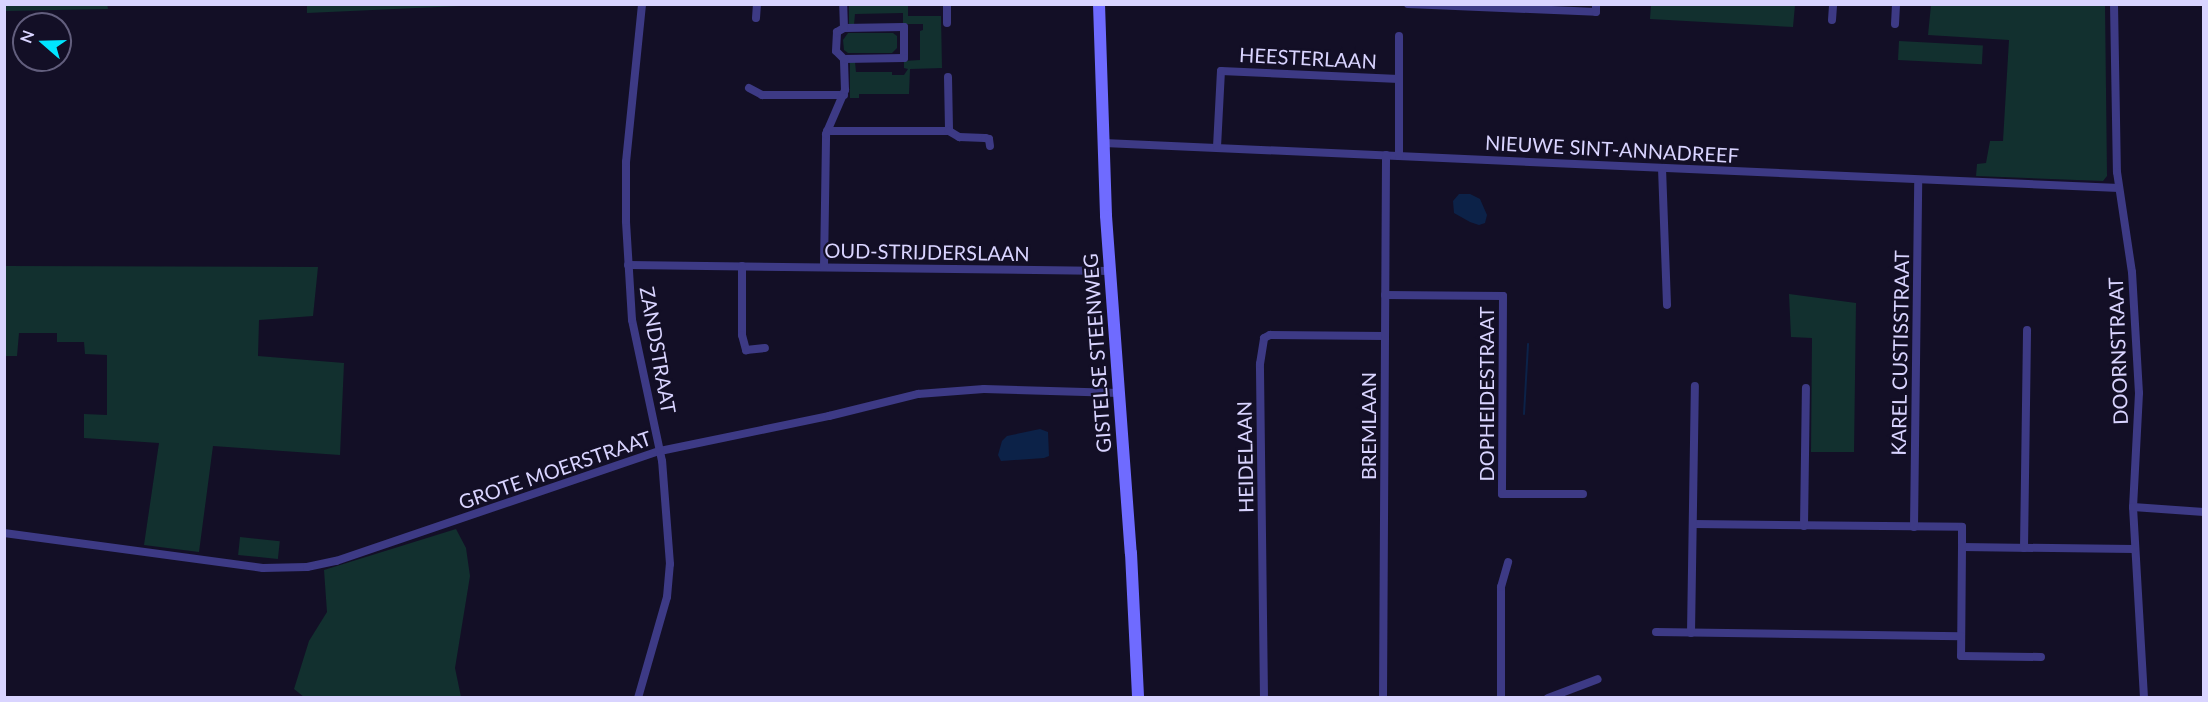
<!DOCTYPE html>
<style>
body{margin:0}
#map{position:relative;width:2208px;height:702px;overflow:hidden;background:#130f26;font-family:Lato,sans-serif}
div>[style]{position:absolute}
[style*='--x']{left:calc(var(--x)*1px);top:calc(var(--y)*1px);width:calc(var(--w)*1px);rotate:calc(var(--a)*1deg)}
.green>*{inset:0;background:#12302f;transform-origin:0 0}
.water>*{inset:0;background:#0c2248}
.stream>*{height:2px;margin:-1px;padding:0 1px;transform-origin:1px;border-radius:1px;background:#0c2248}
.street>*{height:8px;margin:-4px;padding:0 4px;transform-origin:4px;border-radius:4px;background:#3d3a85}
.secondary>*{height:12px;margin:-6px;padding:0 6px;transform-origin:6px;border-radius:6px;background:#6f6bff}
span{translate:-50% -50%;white-space:nowrap;text-align:center;line-height:1.15;-webkit-text-stroke:4.5px #130f26;paint-order:stroke}
.street-label{font-size:20px;color:#d9d4ff}
.frame{position:absolute;inset:0;border:6px solid #d9d4ff;pointer-events:none}
.north{position:absolute;left:12px;top:12px;width:60px;height:60px;box-sizing:border-box;background:#130f26;border:2px solid #625e7d;border-radius:50%;rotate:290deg;font-size:16px;font-weight:700;line-height:24px;text-align:center;color:#d9d4ff}
.north::after{content:'';display:block;margin:auto;width:21px;height:27px;background:#00e5ff;clip-path:polygon(50% 0,100% 100%,50% 72%,0 100%)}
</style>
<div id="map">
<div class="green">
<div style="clip-path:polygon(107px 4px,108px 9px,5px 11px,5px 5px)"></div>
<div style="clip-path:polygon(307px 4px,482px 4px,482px 5px,307px 13px)"></div>
<div style="clip-path:polygon(849px 5px,908px 5px,908px 16px,941px 16px,942px 68px,910px 69px,909px 94px,859px 94px,859px 98px,850px 98px,850px 62px,855px 62px,856px 72px,892px 72px,892px 75px,904px 75px,908px 69px,904px 68px,904px 61px,920px 60px,920px 31px,923px 30px,923px 24px,903px 24px,903px 13px,855px 14px,854px 25px,849px 25px)"></div>
<div style="clip-path:polygon(1651px 5px,1795px 5px,1793px 27px,1650px 19px)"></div>
<div style="clip-path:polygon(1931px 5px,2105px 5px,2107px 176px,2103px 181px,1976px 176px,1977px 164px,1986px 163px,1990px 141px,2003px 141px,2009px 40px,1928px 35px)"></div>
<div style="clip-path:polygon(848px 33px,893px 33px,897px 36px,897px 48px,892px 53px,848px 53px,844px 50px,843px 40px)"></div>
<div style="left:1899px;top:41px;width:84px;height:19px;rotate:3deg"></div>
<div style="clip-path:polygon(4px 266px,318px 267px,313px 316px,259px 320px,258px 356px,344px 363px,340px 455px,213px 446px,199px 552px,144px 545px,159px 443px,84px 438px,84px 414px,107px 415px,107px 355px,85px 354px,84px 342px,57px 342px,57px 333px,19px 333px,17px 356px,5px 356px)"></div>
<div style="clip-path:polygon(1789px 294px,1856px 303px,1854px 452px,1811px 452px,1812px 338px,1791px 337px)"></div>
<div style="clip-path:polygon(456px 529px,466px 548px,470px 576px,455px 668px,461px 697px,304px 697px,294px 689px,309px 641px,327px 612px,324px 570px)"></div>
<div style="left:240px;top:537px;width:40px;height:18px;rotate:6deg"></div>
</div>
<div class="water">
<div style="clip-path:polygon(1459px 194px,1470px 194px,1480px 199px,1487px 215px,1485px 223px,1479px 225px,1470px 222px,1454px 213px,1453px 201px)"></div>
<div style="clip-path:polygon(1040px 429px,1048px 432px,1049px 456px,1044px 458px,1001px 461px,998px 455px,1002px 441px,1007px 436px)"></div>
</div>
<div class="stream">
<div style="--x:1524;--y:414;--w:70;--a:-86.7"></div>
</div>
<div class="street">
<div style="--x:947;--y:4;--w:19;--a:90"></div>
<div style="--x:1408;--y:4;--w:188;--a:2.4"></div>
<div style="--x:1596;--y:12;--w:8;--a:-90"></div>
<div style="--x:2114;--y:4;--w:168;--a:89"></div>
<div style="--x:2117;--y:172;--w:101;--a:81.5"></div>
<div style="--x:2132;--y:272;--w:121;--a:86.7"></div>
<div style="--x:2139;--y:393;--w:114;--a:93"></div>
<div style="--x:2133;--y:507;--w:191;--a:86.7"></div>
<div style="--x:756;--y:18;--w:14;--a:-86"></div>
<div style="--x:1832;--y:20;--w:16;--a:-86"></div>
<div style="--x:1895;--y:24;--w:20;--a:-87"></div>
<div style="--x:844;--y:28;--w:60;--a:-1"></div>
<div style="--x:904;--y:27;--w:31;--a:90"></div>
<div style="--x:904;--y:58;--w:60;--a:179"></div>
<div style="--x:948;--y:77;--w:54;--a:88.9"></div>
<div style="--x:749;--y:88;--w:15;--a:28"></div>
<div style="--x:762;--y:95;--w:82;--a:0"></div>
<div style="--x:827;--y:131;--w:122;--a:0"></div>
<div style="--x:949;--y:131;--w:12;--a:31"></div>
<div style="--x:959;--y:137;--w:26;--a:2"></div>
<div style="--x:985;--y:138;--w:4;--a:14"></div>
<div style="--x:989;--y:139;--w:7;--a:82"></div>
<div style="--x:1104;--y:143;--w:1016;--a:2.54"></div>
<div style="--x:1217;--y:147;--w:76;--a:-87"></div>
<div style="--x:1221;--y:71;--w:178;--a:2.6"></div>
<div style="--x:1399;--y:156;--w:120;--a:-90"></div>
<div style="--x:1662;--y:168;--w:137;--a:87.9"></div>
<div style="--x:628;--y:265;--w:482;--a:0.7"></div>
<div style="--x:742;--y:266;--w:69;--a:90"></div>
<div style="--x:742;--y:335;--w:16;--a:75"></div>
<div style="--x:746;--y:350;--w:19;--a:-6"></div>
<div style="--x:824;--y:267;--w:133;--a:-89.1"></div>
<div style="--x:826;--y:134;--w:48;--a:-66.6"></div>
<div style="--x:845;--y:90;--w:31;--a:-92"></div>
<div style="--x:844;--y:59;--w:11;--a:-135"></div>
<div style="--x:836;--y:51;--w:19;--a:-87"></div>
<div style="--x:837;--y:32;--w:8;--a:-30"></div>
<div style="--x:844;--y:28;--w:24;--a:-92"></div>
<div style="--x:1385;--y:295;--w:118;--a:0.5"></div>
<div style="--x:1503;--y:296;--w:198;--a:90.3"></div>
<div style="--x:1502;--y:494;--w:81;--a:0"></div>
<div style="--x:2133;--y:507;--w:71;--a:4"></div>
<div style="--x:1693;--y:524;--w:269;--a:0.6"></div>
<div style="--x:1962;--y:527;--w:20;--a:90"></div>
<div style="--x:1962;--y:547;--w:172;--a:0.7"></div>
<div style="--x:1804;--y:526;--w:138;--a:-89.2"></div>
<div style="--x:1914;--y:527;--w:347;--a:-89.3"></div>
<div style="--x:4;--y:533;--w:261;--a:7.7"></div>
<div style="--x:263;--y:568;--w:44;--a:-1.3"></div>
<div style="--x:307;--y:567;--w:30;--a:-12"></div>
<div style="--x:336;--y:561;--w:342;--a:-18.8"></div>
<div style="--x:660;--y:451;--w:173;--a:-11.7"></div>
<div style="--x:829;--y:416;--w:92;--a:-13.9"></div>
<div style="--x:918;--y:394;--w:66;--a:-4.3"></div>
<div style="--x:984;--y:389;--w:135;--a:1.7"></div>
<div style="--x:1962;--y:547;--w:109;--a:90.5"></div>
<div style="--x:1961;--y:656;--w:80;--a:0.7"></div>
<div style="--x:2024;--y:548;--w:218;--a:-89.2"></div>
<div style="--x:1656;--y:632;--w:305;--a:0.8"></div>
<div style="--x:1691;--y:633;--w:247;--a:-89.1"></div>
<div style="--x:638;--y:698;--w:105;--a:-74"></div>
<div style="--x:667;--y:597;--w:33;--a:-85"></div>
<div style="--x:670;--y:564;--w:103;--a:-94.4"></div>
<div style="--x:662;--y:461;--w:144;--a:-102"></div>
<div style="--x:632;--y:320;--w:99;--a:-93.5"></div>
<div style="--x:626;--y:221;--w:59;--a:-90"></div>
<div style="--x:626;--y:162;--w:159;--a:-84.2"></div>
<div style="--x:1264;--y:698;--w:334;--a:-90.7"></div>
<div style="--x:1260;--y:364;--w:26;--a:-81"></div>
<div style="--x:1264;--y:338;--w:7;--a:-27"></div>
<div style="--x:1270;--y:335;--w:115;--a:0.5"></div>
<div style="--x:1383;--y:698;--w:543;--a:-89.68"></div>
<div style="--x:1501;--y:698;--w:111;--a:-90"></div>
<div style="--x:1501;--y:587;--w:26;--a:-74"></div>
<div style="--x:1548;--y:698;--w:53;--a:-20.8"></div>
</div>
<div class="secondary">
<div style="--x:1099;--y:4;--w:212;--a:88.1"></div>
<div style="--x:1106;--y:216;--w:338;--a:85.8"></div>
<div style="--x:1131;--y:553;--w:145;--a:87.2"></div>
</div>
<div class="street-label">
<span style="left:1308px;top:58px;rotate:3deg">HEESTERLAAN</span>
<span style="left:1612px;top:149px;rotate:3deg">NIEUWE SINT-ANNADREEF</span>
<span style="left:927px;top:252px;rotate:1deg">OUD-STRIJDERSLAAN</span>
<span style="left:658px;top:350px;rotate:80deg">ZANDSTRAAT</span>
<span style="left:2118px;top:351px;rotate:-92deg">DOORNSTRAAT</span>
<span style="left:1097px;top:353px;rotate:-94deg">GISTELSE STEENWEG</span>
<span style="left:1900px;top:353px;rotate:-89deg">KAREL CUSTISSTRAAT</span>
<span style="left:1486px;top:394px;rotate:-90deg">DOPHEIDESTRAAT</span>
<span style="left:1368px;top:426px;rotate:-90deg">BREMLAAN</span>
<span style="left:1245px;top:457px;rotate:-91deg">HEIDELAAN</span>
<span style="left:555px;top:470px;rotate:-19deg">GROTE MOERSTRAAT</span>
</div>
<div class="frame"></div>
<div class="north">N</div>
</div>
